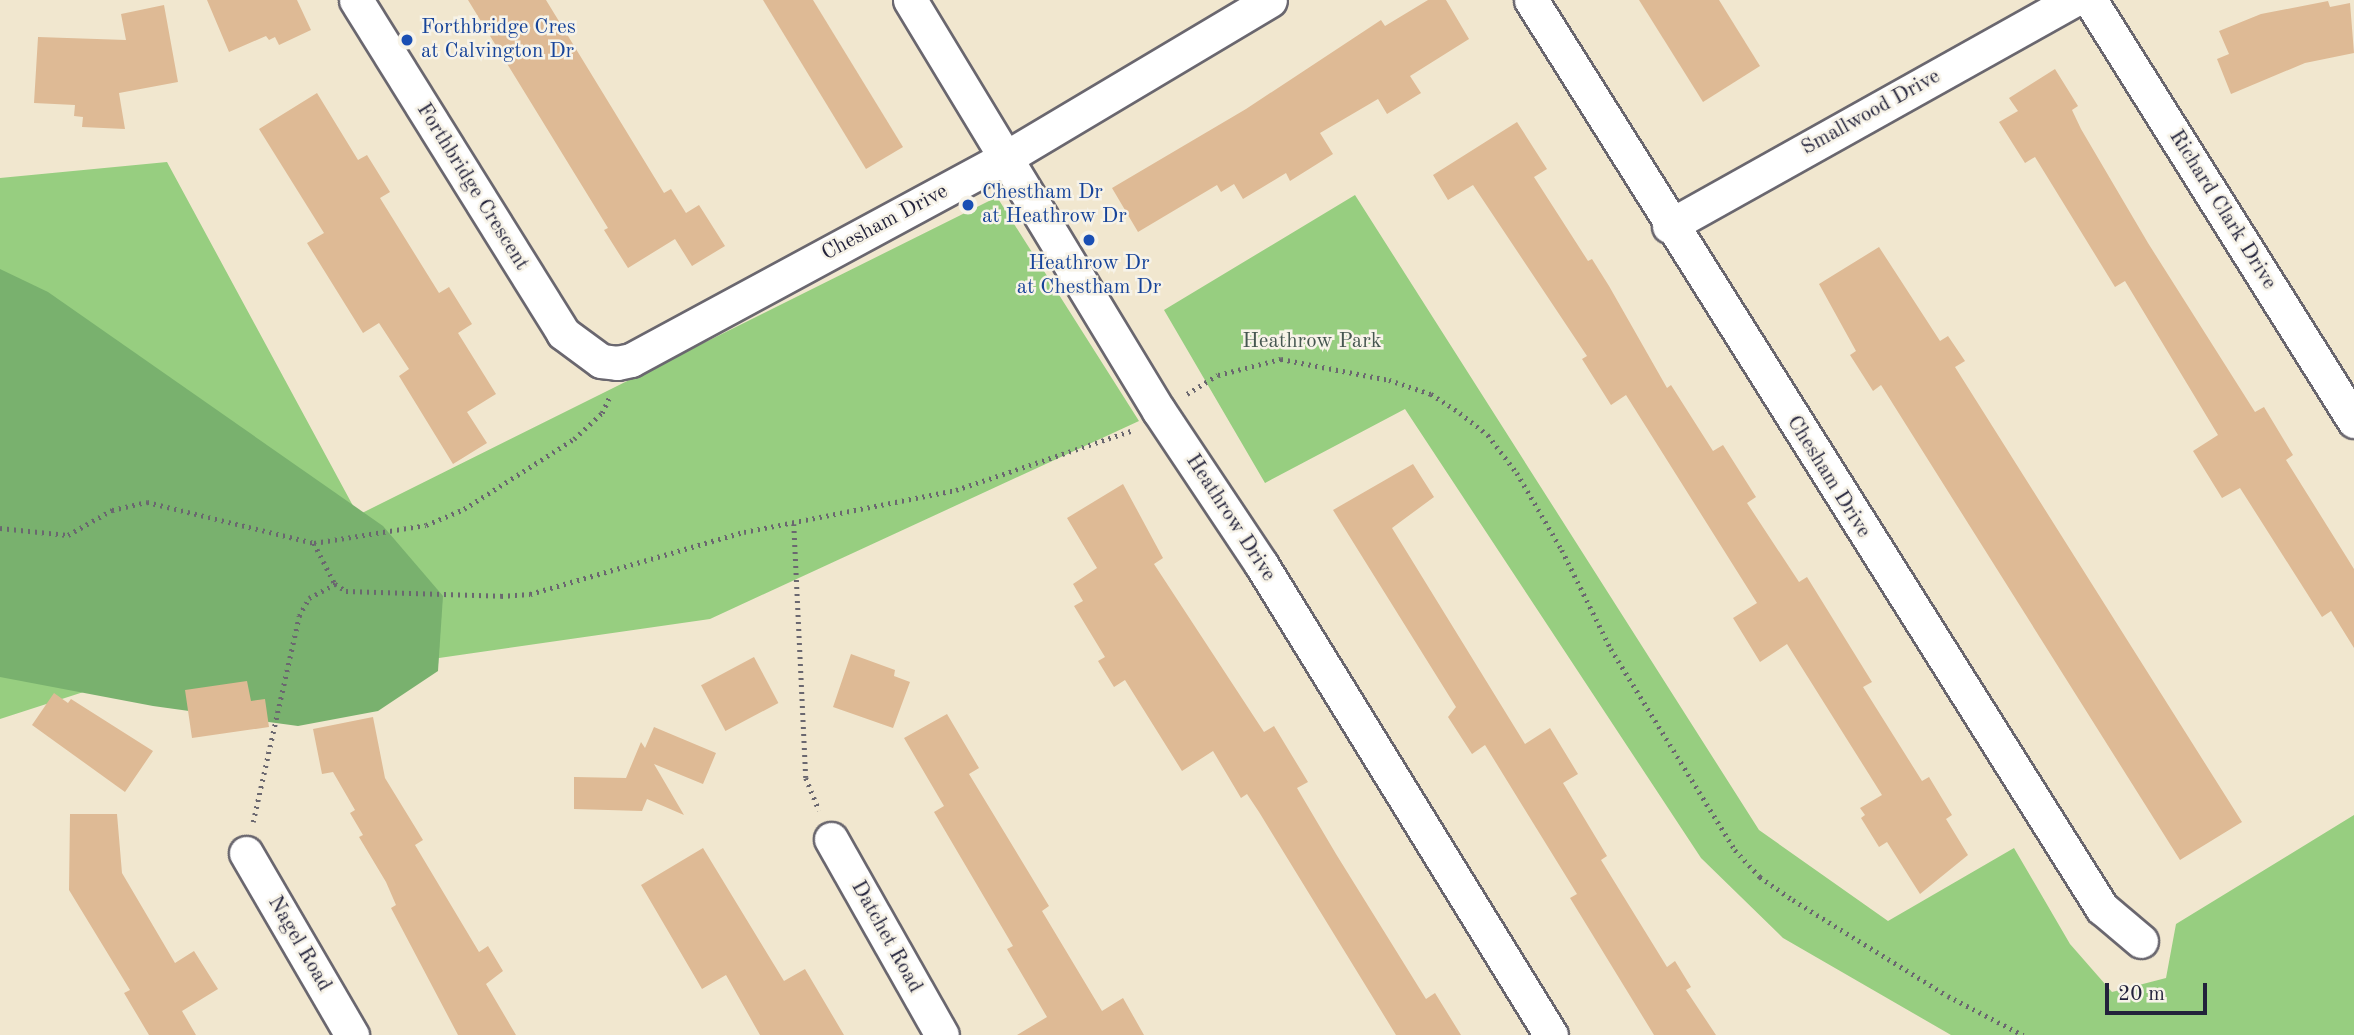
<!DOCTYPE html>
<style>
body{margin:0}
#map{position:relative;width:2354px;height:1035px;overflow:hidden;background:#f1e7cf;font-family:"Old Standard TT",serif}
div>[style]{position:absolute}
[style*='--x']{left:calc(var(--x)*1px);top:calc(var(--y)*1px);width:calc(var(--w)*1px);rotate:calc(var(--a)*1deg)}
.green>*{inset:0;background:#97ce80}
.forest>*{inset:0;background:#79b16e}
.building>*{inset:0;background:#deba95;transform-origin:0 0}
.path>*{height:4.5px;margin-top:-2.25px;transform-origin:0;background:repeating-linear-gradient(90deg,#6a676f 0 2px,transparent 0 7px)}
.roads{filter:drop-shadow(2px 0 #6a676f) drop-shadow(-2px 0 #6a676f) drop-shadow(0 2px #6a676f) drop-shadow(0 -2px #6a676f)}
.street>*{height:33px;margin:-16.5px;padding:0 16.5px;transform-origin:16.5px;border-radius:16.5px;background:#fff}
.dots>*{width:19px;height:19px;translate:-50% -50%;box-sizing:border-box;border:4px solid #f7f3e8;border-radius:50%}
span{translate:-50% -50%;white-space:nowrap;text-align:center;line-height:1.15;-webkit-text-stroke:5px #f7f3e8;paint-order:stroke}
.transit-label{font-size:21px;color:#164399}
.left{translate:0 -50%;text-align:left}
.street-label{font-size:21px;color:#22223b}
.park-label{font-size:21px;color:#455650}
.scale{position:absolute;left:2105px;top:983px;width:102px;height:32px;box-sizing:border-box;border:4px solid #22223b;border-top:0;padding-left:9px;font-size:21px;line-height:24px;white-space:nowrap;color:#22223b;-webkit-text-stroke:5px #f7f3e8;paint-order:stroke}
</style>
<div id="map">
<div class="green">
<div style="clip-path:polygon(167px 162px,358px 515px,997px 197px,1139px 421px,710px 619px,342px 672px,102px 686px,0 719px,0 178px)"></div>
<div style="clip-path:polygon(1355px 195px,1759px 830px,1888px 921px,2014px 848px,2070px 944px,2112px 992px,2166px 978px,2176px 924px,2354px 815px,2354px 1035px,1951px 1035px,1783px 938px,1701px 858px,1405px 409px,1265px 483px,1164px 310px)"></div>
</div>
<div class="forest">
<div style="clip-path:polygon(0 269px,48px 292px,383px 526px,443px 596px,438px 671px,378px 711px,298px 726px,153px 706px,0 677px)"></div>
</div>
<div class="building">
<div style="clip-path:polygon(207px 0,297px 0,311px 30px,279px 45px,275px 37px,269px 40px,266px 36px,229px 52px)"></div>
<div style="clip-path:polygon(468px 0,546px 0,664px 193px,671px 189px,686px 213px,699px 205px,725px 246px,692px 266px,675px 239px,628px 268px,604px 230px,608px 228px)"></div>
<div style="clip-path:polygon(763px 0,813px 0,903px 147px,866px 169px)"></div>
<div style="clip-path:polygon(1428px 0,1446px 0,1469px 39px,1410px 76px,1421px 93px,1387px 114px,1378px 99px,1320px 133px,1333px 154px,1290px 181px,1286px 173px,1243px 199px,1234px 184px,1221px 192px,1217px 185px,1138px 232px,1112px 188px,1246px 109px,1381px 20px,1385px 26px)"></div>
<div style="clip-path:polygon(1639px 0,1719px 0,1760px 66px,1703px 102px)"></div>
<div style="clip-path:polygon(2328px 1px,2330px 7px,2350px 3px,2354px 53px,2305px 63px,2231px 94px,2217px 59px,2229px 54px,2219px 31px,2261px 14px)"></div>
<div style="clip-path:polygon(164px 5px,178px 82px,119px 93px,125px 129px,82px 127px,83px 117px,74px 116px,75px 105px,34px 103px,38px 37px,126px 40px,121px 14px)"></div>
<div style="clip-path:polygon(2055px 69px,2078px 106px,2072px 110px,2081px 129px,2148px 243px,2255px 412px,2264px 407px,2293px 455px,2286px 460px,2354px 569px,2354px 648px,2331px 611px,2322px 617px,2240px 488px,2222px 498px,2193px 451px,2218px 435px,2125px 281px,2115px 287px,2035px 157px,2025px 163px,1999px 122px,2018px 111px,2009px 98px)"></div>
<div style="clip-path:polygon(317px 93px,358px 160px,367px 155px,390px 192px,380px 198px,439px 293px,449px 287px,472px 324px,458px 333px,496px 394px,467px 412px,487px 443px,453px 464px,399px 376px,409px 369px,379px 323px,363px 333px,307px 243px,324px 233px,259px 129px)"></div>
<div style="clip-path:polygon(1517px 122px,1547px 169px,1534px 177px,1588px 261px,1592px 259px,1609px 286px,1667px 388px,1671px 385px,1713px 451px,1723px 445px,1756px 497px,1747px 503px,1799px 582px,1807px 577px,1872px 682px,1863px 687px,1922px 781px,1929px 777px,1952px 815px,1946px 819px,1968px 855px,1920px 894px,1887px 842px,1879px 847px,1861px 818px,1865px 815px,1860px 808px,1882px 795px,1787px 644px,1760px 662px,1733px 618px,1757px 603px,1626px 395px,1611px 405px,1582px 359px,1587px 356px,1473px 185px,1448px 200px,1433px 175px)"></div>
<div style="clip-path:polygon(1879px 247px,1940px 341px,1948px 336px,1965px 361px,1955px 367px,2242px 822px,2180px 860px,1881px 385px,1873px 391px,1850px 355px,1856px 351px,1819px 284px)"></div>
<div style="clip-path:polygon(1413px 464px,1434px 497px,1392px 528px,1525px 744px,1550px 728px,1578px 774px,1563px 783px,1607px 856px,1601px 860px,1667px 967px,1675px 961px,1691px 987px,1686px 990px,1716px 1035px,1654px 1035px,1570px 898px,1577px 894px,1485px 745px,1472px 754px,1448px 717px,1456px 707px,1333px 510px)"></div>
<div style="clip-path:polygon(1123px 484px,1163px 558px,1154px 564px,1264px 732px,1274px 726px,1308px 782px,1297px 788px,1336px 854px,1426px 999px,1435px 993px,1461px 1035px,1396px 1035px,1259px 812px,1247px 794px,1241px 798px,1213px 751px,1182px 771px,1125px 680px,1114px 687px,1098px 661px,1105px 657px,1074px 606px,1083px 601px,1073px 584px,1097px 568px,1067px 518px)"></div>
<div style="clip-path:polygon(851px 654px,895px 670px,894px 676px,910px 682px,893px 728px,833px 707px)"></div>
<div style="left:754px;top:657px;width:52px;height:60px;rotate:62deg"></div>
<div style="clip-path:polygon(247px 681px,251px 701px,265px 699px,269px 727px,192px 738px,185px 690px)"></div>
<div style="clip-path:polygon(54px 693px,68px 703px,71px 699px,153px 751px,125px 792px,32px 725px)"></div>
<div style="clip-path:polygon(947px 714px,979px 768px,969px 774px,1049px 906px,1042px 911px,1102px 1011px,1123px 998px,1144px 1035px,1017px 1035px,1047px 1017px,1007px 949px,1013px 946px,934px 812px,944px 806px,904px 738px)"></div>
<div style="clip-path:polygon(373px 717px,385px 778px,423px 840px,415px 845px,479px 952px,488px 946px,503px 971px,486px 984px,516px 1035px,458px 1035px,391px 908px,396px 905px,386px 882px,359px 837px,363px 835px,350px 813px,355px 810px,333px 772px,322px 774px,313px 729px)"></div>
<div style="clip-path:polygon(654px 727px,716px 753px,703px 784px,654px 764px,684px 815px,647px 799px,642px 811px,574px 809px,574px 777px,626px 778px,641px 742px,645px 748px)"></div>
<div style="clip-path:polygon(70px 814px,117px 814px,122px 873px,175px 963px,194px 951px,218px 989px,182px 1011px,196px 1035px,149px 1035px,124px 993px,130px 990px,69px 890px)"></div>
<div style="clip-path:polygon(703px 848px,784px 981px,805px 969px,844px 1035px,760px 1035px,726px 975px,702px 989px,641px 885px)"></div>
</div>
<div class="path">
<div style="--x:1187;--y:394;--w:36;--a:-32"></div>
<div style="--x:1218;--y:375;--w:65;--a:-14.3"></div>
<div style="--x:1281;--y:359;--w:110;--a:11"></div>
<div style="--x:1389;--y:380;--w:44;--a:18.4"></div>
<div style="--x:1431;--y:394;--w:35;--a:33"></div>
<div style="--x:1460;--y:413;--w:36;--a:38"></div>
<div style="--x:1488;--y:435;--w:48;--a:52.7"></div>
<div style="--x:1517;--y:473;--w:89;--a:59.7"></div>
<div style="--x:1562;--y:550;--w:110;--a:63.7"></div>
<div style="--x:1611;--y:649;--w:236;--a:58.3"></div>
<div style="--x:1735;--y:850;--w:37;--a:47"></div>
<div style="--x:1760;--y:877;--w:40;--a:34.9"></div>
<div style="--x:1793;--y:900;--w:182;--a:31.8"></div>
<div style="--x:1948;--y:996;--w:85;--a:27.5"></div>
<div style="--x:794;--y:524;--w:254;--a:87.3"></div>
<div style="--x:806;--y:778;--w:35;--a:68"></div>
<div style="--x:0;--y:528;--w:68;--a:5.9"></div>
<div style="--x:68;--y:535;--w:51;--a:-29.6"></div>
<div style="--x:112;--y:510;--w:36;--a:-13"></div>
<div style="--x:147;--y:502;--w:172;--a:13.8"></div>
<div style="--x:314;--y:543;--w:46;--a:62.9"></div>
<div style="--x:335;--y:584;--w:13;--a:32"></div>
<div style="--x:346;--y:591;--w:155;--a:1.8"></div>
<div style="--x:501;--y:596;--w:29;--a:-4"></div>
<div style="--x:530;--y:594;--w:223;--a:-16.2"></div>
<div style="--x:744;--y:532;--w:216;--a:-11.2"></div>
<div style="--x:956;--y:490;--w:187;--a:-18.7"></div>
<div style="--x:314;--y:543;--w:113;--a:-9.1"></div>
<div style="--x:426;--y:525;--w:41;--a:-22.8"></div>
<div style="--x:464;--y:509;--w:130;--a:-32.5"></div>
<div style="--x:574;--y:439;--w:38;--a:-43"></div>
<div style="--x:602;--y:413;--w:19;--a:-65"></div>
<div style="--x:253;--y:822;--w:211;--a:-77.4"></div>
<div style="--x:299;--y:616;--w:21;--a:-61"></div>
<div style="--x:309;--y:598;--w:30;--a:-28"></div>
</div>
<div class="roads">
<div class="street">
<div style="--x:356;--y:0;--w:392;--a:58.1"></div>
<div style="--x:563;--y:333;--w:47;--a:36.4"></div>
<div style="--x:601;--y:361;--w:16;--a:7"></div>
<div style="--x:617;--y:363;--w:14;--a:-12"></div>
<div style="--x:631;--y:360;--w:427;--a:-28.4"></div>
<div style="--x:1007;--y:157;--w:306;--a:-30.8"></div>
<div style="--x:910;--y:0;--w:481;--a:58.8"></div>
<div style="--x:1159;--y:411;--w:184;--a:56.3"></div>
<div style="--x:1261;--y:564;--w:553;--a:58.38"></div>
<div style="--x:1531;--y:0;--w:1073;--a:57.84"></div>
<div style="--x:2102;--y:908;--w:51;--a:40.2"></div>
<div style="--x:2090;--y:0;--w:497;--a:57.9"></div>
<div style="--x:1669;--y:226;--w:463;--a:-29.2"></div>
<div style="--x:831;--y:839;--w:225;--a:60.5"></div>
<div style="--x:246;--y:853;--w:211;--a:59.8"></div>
</div>
</div>
<div class="dots">
<div style="left:407px;top:40px;background:#1a4fb4"></div>
<div style="left:968px;top:205px;background:#1a4fb4"></div>
<div style="left:1089px;top:240px;background:#1a4fb4"></div>
</div>
<div class="transit-label">
<span class="left" style="left:421px;top:40px">Forthbridge Cres<br>at Calvington Dr</span>
<span class="left" style="left:982px;top:205px">Chestham Dr<br>at Heathrow Dr</span>
<span style="left:1089px;top:276px">Heathrow Dr<br>at Chestham Dr</span>
</div>
<div class="street-label">
<span style="left:1871px;top:113px;rotate:-29deg">Smallwood Drive</span>
<span style="left:472px;top:187px;rotate:58deg">Forthbridge Crescent</span>
<span style="left:2222px;top:210px;rotate:58deg">Richard Clark Drive</span>
<span style="left:885px;top:223px;rotate:-28deg">Chesham Drive</span>
<span style="left:1828px;top:477px;rotate:58deg">Chesham Drive</span>
<span style="left:1230px;top:518px;rotate:57deg">Heathrow Drive</span>
<span style="left:886px;top:937px;rotate:61deg">Datchet Road</span>
<span style="left:299px;top:944px;rotate:60deg">Nagel Road</span>
</div>
<div class="park-label">
<span style="left:1312px;top:342px">Heathrow Park</span>
</div>
<div class="scale">20 m</div>
</div>
